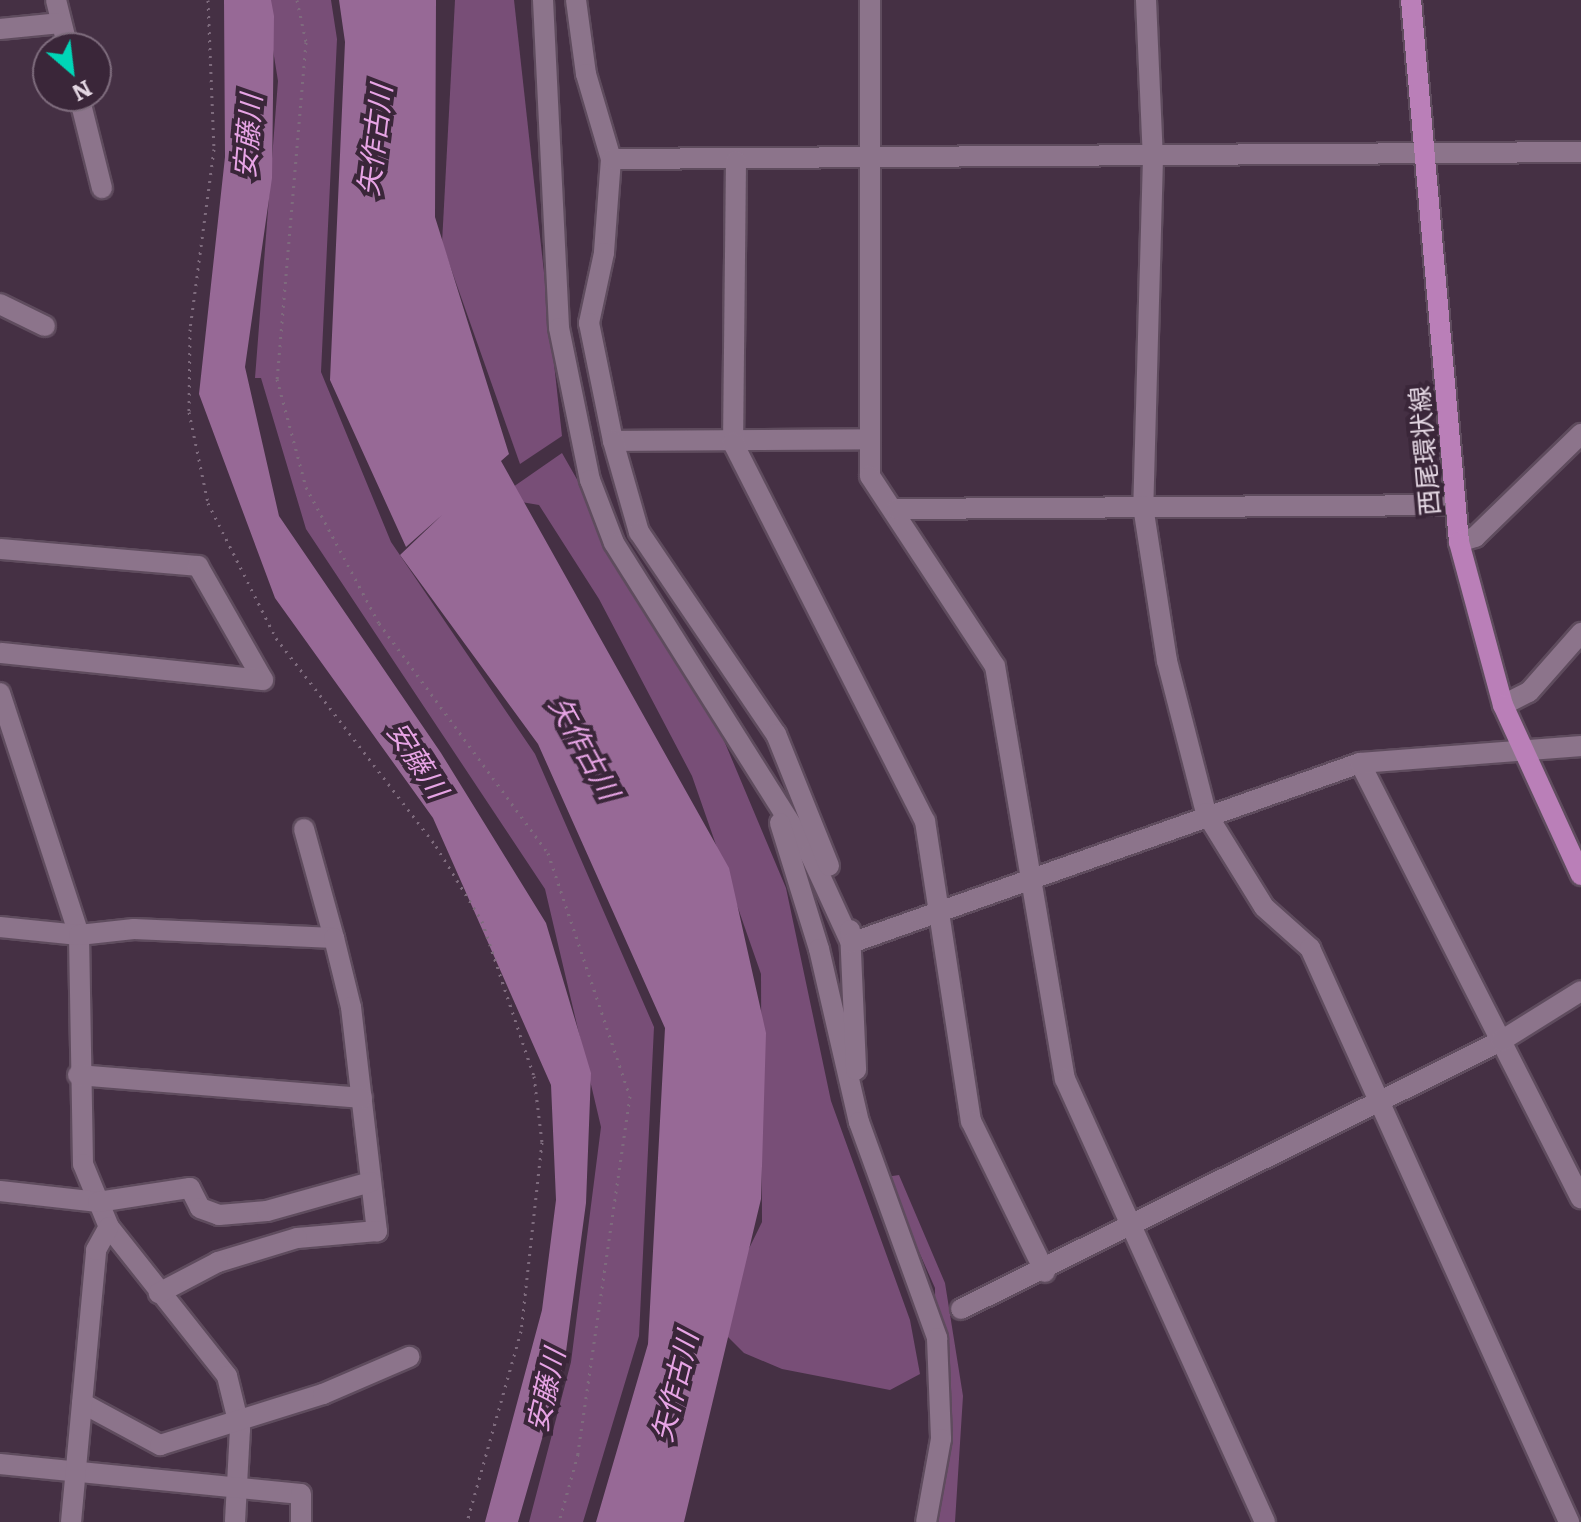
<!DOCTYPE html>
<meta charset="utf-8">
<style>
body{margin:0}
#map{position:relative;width:1581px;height:1522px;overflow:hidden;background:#453044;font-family:Literata,"Noto Sans JP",serif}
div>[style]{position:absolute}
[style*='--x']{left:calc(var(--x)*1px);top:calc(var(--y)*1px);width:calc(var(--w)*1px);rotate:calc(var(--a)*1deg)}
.green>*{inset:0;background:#784e77}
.water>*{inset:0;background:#976996}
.path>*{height:3px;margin-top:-1.5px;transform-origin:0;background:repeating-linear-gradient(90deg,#7e6b7d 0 2px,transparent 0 8px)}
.roads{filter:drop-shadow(2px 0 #5f4c5e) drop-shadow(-2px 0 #5f4c5e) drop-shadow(0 2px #5f4c5e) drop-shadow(0 -2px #5f4c5e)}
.minor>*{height:20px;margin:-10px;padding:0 10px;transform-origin:10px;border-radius:10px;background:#8c748b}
.major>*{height:20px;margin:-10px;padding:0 10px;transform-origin:10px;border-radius:10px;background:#ba7fb8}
span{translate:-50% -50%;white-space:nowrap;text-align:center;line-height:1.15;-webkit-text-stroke:8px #3a2639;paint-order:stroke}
.street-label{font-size:26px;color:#e3d6e2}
.water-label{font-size:28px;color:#e7a4e5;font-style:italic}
.north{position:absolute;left:32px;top:32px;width:80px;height:80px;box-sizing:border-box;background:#3a2639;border:2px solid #7e6c7d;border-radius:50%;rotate:152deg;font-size:22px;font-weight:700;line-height:32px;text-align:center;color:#e3d6e2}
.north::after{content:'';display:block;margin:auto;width:28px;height:36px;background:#00d5b7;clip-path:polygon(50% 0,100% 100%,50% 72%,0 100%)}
</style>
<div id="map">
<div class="green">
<div style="clip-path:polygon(265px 0,331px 0,337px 39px,321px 372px,391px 542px,535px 754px,654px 1027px,639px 1336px,583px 1522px,529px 1522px,571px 1362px,601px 1127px,545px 889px,306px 529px,261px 378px,255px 378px,278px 81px)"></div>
<div style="clip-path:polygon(455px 0,514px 0,562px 436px,520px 464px,442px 243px)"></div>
<div style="clip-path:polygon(562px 453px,720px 731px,786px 888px,831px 1101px,910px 1320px,920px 1374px,890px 1390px,782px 1369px,744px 1353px,713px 1322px,762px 1222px,761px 974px,692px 776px,599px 599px,539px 505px,497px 498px)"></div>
<div style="clip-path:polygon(899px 1175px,945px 1283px,963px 1396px,955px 1522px,937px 1522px,935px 1288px,886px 1177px)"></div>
</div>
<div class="water">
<div style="clip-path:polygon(224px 0,271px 0,274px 16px,272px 178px,245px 367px,279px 516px,441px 753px,546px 923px,591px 1073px,586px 1203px,565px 1359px,518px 1522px,485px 1522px,542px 1310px,556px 1200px,551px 1085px,433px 818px,275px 598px,199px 394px,225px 157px)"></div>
<div style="clip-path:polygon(339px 0,436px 0,435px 217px,509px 454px,501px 461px,729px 868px,766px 1033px,761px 1199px,684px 1522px,596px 1522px,648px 1344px,665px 1028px,538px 744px,400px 555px,442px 515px,406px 547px,330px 380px,345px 42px)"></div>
</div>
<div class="path">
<div style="--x:208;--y:0;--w:149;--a:87.7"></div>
<div style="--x:214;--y:149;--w:182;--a:97.6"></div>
<div style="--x:190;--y:329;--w:83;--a:90.7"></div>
<div style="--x:189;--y:412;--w:93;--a:78.2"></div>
<div style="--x:208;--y:503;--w:151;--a:63.3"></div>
<div style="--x:276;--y:638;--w:262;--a:52.4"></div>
<div style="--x:436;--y:846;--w:88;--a:58.5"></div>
<div style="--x:482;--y:921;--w:163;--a:71.5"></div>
<div style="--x:534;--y:1076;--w:66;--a:83.1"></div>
<div style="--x:542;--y:1142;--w:190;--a:96.3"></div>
<div style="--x:521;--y:1331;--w:198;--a:105.8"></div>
<div style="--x:297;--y:0;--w:43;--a:77.9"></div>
<div style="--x:306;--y:42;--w:338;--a:94.9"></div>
<div style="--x:277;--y:379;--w:112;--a:75"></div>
<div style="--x:306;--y:487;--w:154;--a:61.8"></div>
<div style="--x:379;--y:623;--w:285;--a:53.7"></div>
<div style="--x:548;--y:853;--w:256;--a:71.4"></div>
<div style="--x:630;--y:1096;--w:362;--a:98.3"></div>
<div style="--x:578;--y:1454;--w:71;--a:105.6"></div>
</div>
<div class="roads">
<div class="minor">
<div style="--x:56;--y:0;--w:49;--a:76"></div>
<div style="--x:543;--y:0;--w:328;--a:87.2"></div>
<div style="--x:559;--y:328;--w:155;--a:78.5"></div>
<div style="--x:590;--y:480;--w:67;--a:69.1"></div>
<div style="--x:614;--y:543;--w:368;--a:57.8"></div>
<div style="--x:810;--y:854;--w:98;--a:65.3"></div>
<div style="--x:576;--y:0;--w:75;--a:82.3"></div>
<div style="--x:586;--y:74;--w:89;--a:73.6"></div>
<div style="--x:611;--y:159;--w:94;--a:94.3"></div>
<div style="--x:604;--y:253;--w:72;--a:102.1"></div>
<div style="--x:589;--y:323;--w:120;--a:78.5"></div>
<div style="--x:613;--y:441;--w:257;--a:-0.4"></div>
<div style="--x:870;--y:0;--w:476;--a:90"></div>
<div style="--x:870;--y:476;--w:227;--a:56.7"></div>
<div style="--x:995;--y:666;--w:419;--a:80.4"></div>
<div style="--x:1065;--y:1079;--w:486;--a:65.7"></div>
<div style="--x:1146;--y:0;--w:158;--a:87.5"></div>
<div style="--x:1153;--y:158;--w:348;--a:91.6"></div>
<div style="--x:1143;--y:506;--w:157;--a:81.2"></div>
<div style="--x:1167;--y:661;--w:157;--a:75.6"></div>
<div style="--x:1206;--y:813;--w:110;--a:58.3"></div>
<div style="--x:1264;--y:907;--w:62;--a:41.7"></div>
<div style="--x:1310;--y:948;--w:630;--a:65.71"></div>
<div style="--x:0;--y:29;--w:61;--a:-5.6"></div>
<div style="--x:79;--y:96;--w:95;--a:76"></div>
<div style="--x:611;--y:159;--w:970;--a:-0.41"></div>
<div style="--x:736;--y:161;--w:282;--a:90.6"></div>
<div style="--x:733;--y:443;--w:424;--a:63.1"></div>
<div style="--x:925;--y:821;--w:304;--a:81.3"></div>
<div style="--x:971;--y:1121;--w:168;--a:63.9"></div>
<div style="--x:0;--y:304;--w:50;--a:26.1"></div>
<div style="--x:613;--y:441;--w:95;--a:74.1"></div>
<div style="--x:639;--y:532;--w:244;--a:55.9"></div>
<div style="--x:776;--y:734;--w:142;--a:68.1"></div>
<div style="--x:897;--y:509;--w:556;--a:-0.41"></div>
<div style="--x:1459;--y:542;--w:17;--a:-17"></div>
<div style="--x:1475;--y:537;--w:148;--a:-44.2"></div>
<div style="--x:0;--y:549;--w:199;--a:4.9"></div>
<div style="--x:198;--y:566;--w:131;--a:60.3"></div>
<div style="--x:263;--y:680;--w:264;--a:-174.1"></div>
<div style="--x:0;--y:693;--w:255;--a:71.9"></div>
<div style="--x:79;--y:935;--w:229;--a:89"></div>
<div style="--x:83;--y:1164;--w:68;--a:67.6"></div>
<div style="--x:109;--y:1227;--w:190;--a:51.6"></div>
<div style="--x:227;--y:1376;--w:55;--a:76.2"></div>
<div style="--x:240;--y:1429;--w:93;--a:93.1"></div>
<div style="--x:1503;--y:705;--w:29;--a:-27"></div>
<div style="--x:1529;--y:692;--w:79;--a:-48.6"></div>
<div style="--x:1360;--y:763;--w:488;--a:63.1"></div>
<div style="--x:780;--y:823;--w:132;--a:72.8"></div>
<div style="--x:819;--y:949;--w:178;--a:77"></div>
<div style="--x:859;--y:1122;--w:230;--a:70.1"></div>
<div style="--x:937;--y:1338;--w:101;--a:87.7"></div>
<div style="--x:941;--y:1439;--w:84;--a:100.2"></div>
<div style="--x:304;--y:829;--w:113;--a:74.6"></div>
<div style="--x:0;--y:927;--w:79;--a:5.8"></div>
<div style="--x:79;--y:935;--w:55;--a:-6.2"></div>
<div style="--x:134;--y:929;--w:200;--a:2.6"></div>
<div style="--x:334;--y:938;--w:71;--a:76.2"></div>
<div style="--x:351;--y:1007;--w:226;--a:83.4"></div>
<div style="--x:377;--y:1231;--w:80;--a:175"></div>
<div style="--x:297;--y:1238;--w:83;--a:163.1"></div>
<div style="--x:218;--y:1262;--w:67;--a:152.3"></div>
<div style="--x:850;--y:930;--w:140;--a:87.5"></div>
<div style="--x:851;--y:943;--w:540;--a:-19.48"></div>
<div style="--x:1360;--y:763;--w:222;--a:-4.4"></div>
<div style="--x:78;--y:1075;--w:285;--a:4.6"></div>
<div style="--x:0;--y:1191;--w:99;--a:6.4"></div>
<div style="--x:98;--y:1202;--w:93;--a:-8.7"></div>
<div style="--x:190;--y:1188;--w:22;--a:63"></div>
<div style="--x:200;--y:1208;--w:20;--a:20"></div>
<div style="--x:219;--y:1215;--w:48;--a:-4.8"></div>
<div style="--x:267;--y:1211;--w:108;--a:-15.6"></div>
<div style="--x:961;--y:1309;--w:603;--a:-26.4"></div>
<div style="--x:1501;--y:1041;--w:94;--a:-32"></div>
<div style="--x:82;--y:1403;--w:89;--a:28.3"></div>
<div style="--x:160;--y:1445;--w:171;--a:-17.4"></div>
<div style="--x:323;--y:1394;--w:94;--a:-23.3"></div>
<div style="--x:0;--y:1464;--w:302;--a:5.7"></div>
<div style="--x:301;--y:1494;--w:28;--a:90"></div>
<div style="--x:71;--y:1522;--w:273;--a:-84.7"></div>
<div style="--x:96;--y:1250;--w:26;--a:-61"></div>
</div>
<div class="major">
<div style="--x:1411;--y:0;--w:544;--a:84.94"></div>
<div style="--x:1459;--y:542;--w:169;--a:74.9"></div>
<div style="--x:1503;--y:705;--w:187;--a:65.4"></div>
</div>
</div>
<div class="street-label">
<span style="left:1423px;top:451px;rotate:-95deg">西尾環状線</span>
</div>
<div class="water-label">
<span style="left:246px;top:136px;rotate:-85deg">安藤川</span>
<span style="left:373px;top:140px;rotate:-83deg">矢作古川</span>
<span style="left:586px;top:747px;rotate:61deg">矢作古川</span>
<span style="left:419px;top:759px;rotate:57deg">安藤川</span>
<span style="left:673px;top:1386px;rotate:-76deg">矢作古川</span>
<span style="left:544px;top:1390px;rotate:-77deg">安藤川</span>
</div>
<div class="north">N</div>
</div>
